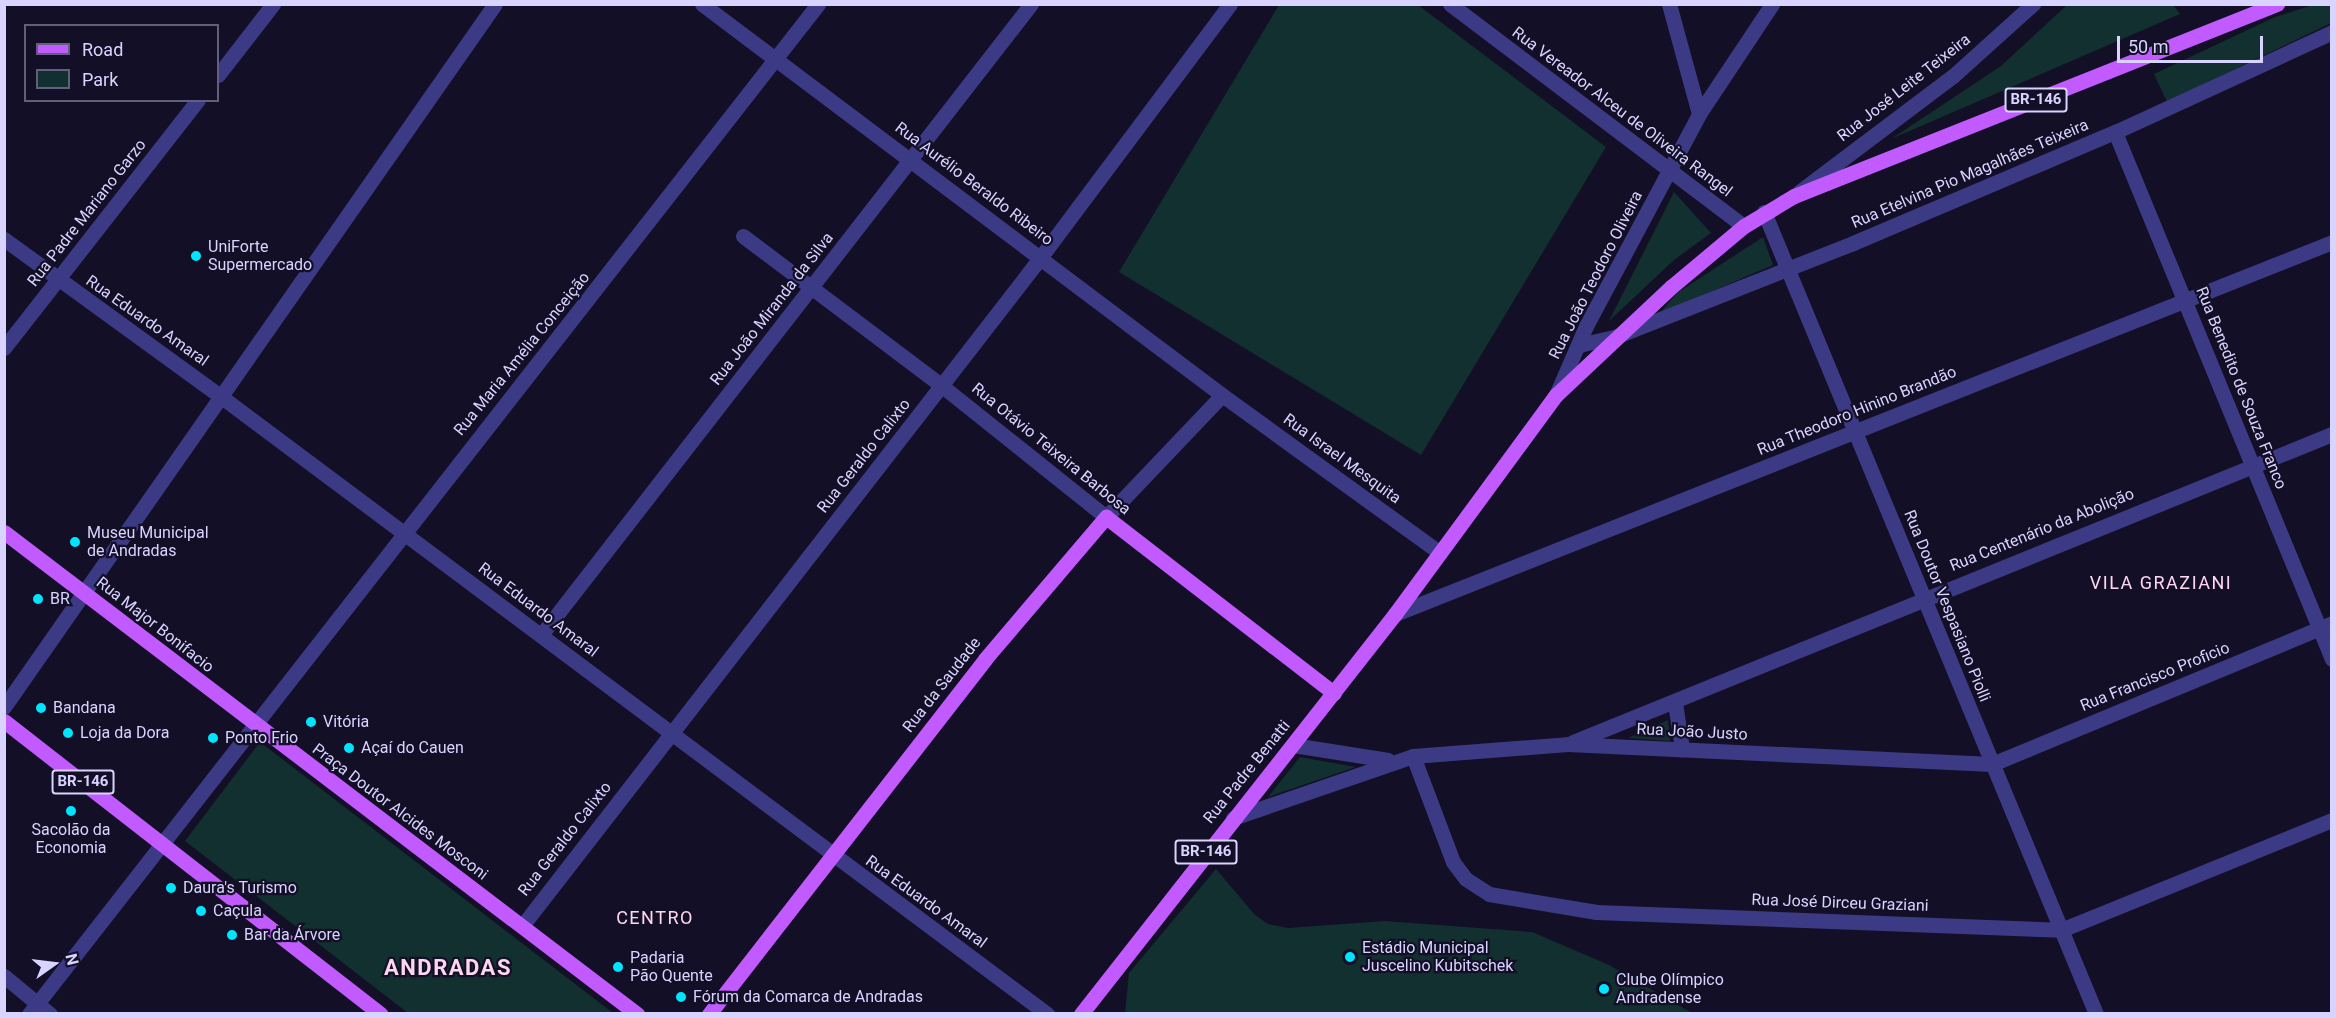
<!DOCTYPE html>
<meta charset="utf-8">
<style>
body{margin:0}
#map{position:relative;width:2336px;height:1018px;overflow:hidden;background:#130f26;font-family:Roboto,sans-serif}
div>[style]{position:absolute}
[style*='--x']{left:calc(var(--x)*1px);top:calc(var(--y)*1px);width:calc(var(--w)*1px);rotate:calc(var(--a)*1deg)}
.green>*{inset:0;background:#12302f}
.minor>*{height:15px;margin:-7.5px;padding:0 7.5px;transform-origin:7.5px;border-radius:7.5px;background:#3d3a85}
.major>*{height:15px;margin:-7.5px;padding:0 7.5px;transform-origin:7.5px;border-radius:7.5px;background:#c25bff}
.dots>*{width:16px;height:16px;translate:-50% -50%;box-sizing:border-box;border:3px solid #130f26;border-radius:50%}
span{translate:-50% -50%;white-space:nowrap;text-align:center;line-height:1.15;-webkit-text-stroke:4.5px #130f26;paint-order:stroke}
.shield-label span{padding:2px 4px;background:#130f26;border:2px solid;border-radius:4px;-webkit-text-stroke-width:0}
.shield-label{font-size:15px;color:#d9d4ff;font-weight:700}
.street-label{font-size:16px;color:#d9d4ff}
.poi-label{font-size:16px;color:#d9d4ff}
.left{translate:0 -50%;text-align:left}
.neighbourhood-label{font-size:18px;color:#ffd6f0;letter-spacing:1.5px}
.district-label{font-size:22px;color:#ffd6f0;font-weight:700;letter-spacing:1.5px}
.frame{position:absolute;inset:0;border:6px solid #d9d4ff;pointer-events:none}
.legend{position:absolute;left:24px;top:24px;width:195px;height:78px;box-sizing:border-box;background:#130f26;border:2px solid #625e7d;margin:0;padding:8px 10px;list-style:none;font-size:18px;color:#d9d4ff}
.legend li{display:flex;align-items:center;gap:12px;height:30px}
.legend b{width:30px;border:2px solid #625e7d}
.north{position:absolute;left:24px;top:934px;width:60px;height:60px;-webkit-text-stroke:4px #130f26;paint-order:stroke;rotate:76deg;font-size:16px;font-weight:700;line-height:24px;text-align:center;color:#d9d4ff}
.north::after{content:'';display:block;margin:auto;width:21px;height:27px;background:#d9d4ff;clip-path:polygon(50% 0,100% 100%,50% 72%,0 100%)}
.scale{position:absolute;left:2117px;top:36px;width:146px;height:27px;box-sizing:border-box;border:3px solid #d9d4ff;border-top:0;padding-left:8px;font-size:18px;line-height:21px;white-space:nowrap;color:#d9d4ff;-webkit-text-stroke:4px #130f26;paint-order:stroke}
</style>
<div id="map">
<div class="green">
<div style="clip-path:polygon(1279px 5px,1418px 5px,1606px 147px,1421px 455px,1119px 272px)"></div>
<div style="clip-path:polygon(2067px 5px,2173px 5px,2180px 14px,1891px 139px,2001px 66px)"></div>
<div style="clip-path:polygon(2313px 5px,2331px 5px,2331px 23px,2167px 102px,2154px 74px,2275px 17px)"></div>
<div style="clip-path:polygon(1674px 192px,1711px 233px,1674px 260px,1609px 321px)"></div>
<div style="clip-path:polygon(1763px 237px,1773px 265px,1659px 314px,1677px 293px)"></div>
<div style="clip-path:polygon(1668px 720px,1670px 741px,1628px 738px)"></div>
<div style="clip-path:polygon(260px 742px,613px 1013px,408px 1013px,185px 841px)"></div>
<div style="clip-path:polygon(1300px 757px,1356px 767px,1268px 797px)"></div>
<div style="clip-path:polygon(1216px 869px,1255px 915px,1268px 924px,1288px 928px,1385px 921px,1532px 932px,1609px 965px,1692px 1013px,1125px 1013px,1129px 973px)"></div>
</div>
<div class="minor">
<div style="--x:702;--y:4;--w:651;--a:36.94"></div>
<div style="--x:1222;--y:395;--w:269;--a:35.9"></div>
<div style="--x:1450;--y:4;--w:368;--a:37.1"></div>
<div style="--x:1669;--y:4;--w:114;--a:74.7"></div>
<div style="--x:218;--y:75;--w:90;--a:-52.2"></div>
<div style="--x:2115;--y:132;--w:570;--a:67.62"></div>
<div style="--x:1799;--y:192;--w:193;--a:-37"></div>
<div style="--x:1953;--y:76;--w:108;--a:-42"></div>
<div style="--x:1764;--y:212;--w:868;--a:67.51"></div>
<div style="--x:743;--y:236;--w:249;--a:37"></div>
<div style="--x:942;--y:386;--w:210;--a:38.6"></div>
<div style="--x:1106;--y:517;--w:168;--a:-46.4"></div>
<div style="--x:4;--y:239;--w:266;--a:36"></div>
<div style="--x:219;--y:395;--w:1034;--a:36.78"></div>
<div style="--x:1579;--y:345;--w:39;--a:-13"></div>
<div style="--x:1617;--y:336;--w:254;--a:-21.5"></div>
<div style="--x:1853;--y:243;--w:285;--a:-23"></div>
<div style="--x:2115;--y:132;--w:239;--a:-24.7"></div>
<div style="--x:4;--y:348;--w:315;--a:-52"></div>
<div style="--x:1556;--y:395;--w:75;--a:-66.5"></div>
<div style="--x:1586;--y:326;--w:240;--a:-61.9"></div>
<div style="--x:1699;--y:114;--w:132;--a:-56.4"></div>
<div style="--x:1395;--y:614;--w:1008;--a:-21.65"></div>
<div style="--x:541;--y:635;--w:799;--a:-52.17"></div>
<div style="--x:1675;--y:703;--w:47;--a:81.3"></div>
<div style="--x:4;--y:707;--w:857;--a:-55.07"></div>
<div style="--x:1573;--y:742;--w:819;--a:-22.09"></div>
<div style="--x:1293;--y:745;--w:96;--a:9"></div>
<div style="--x:1413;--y:756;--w:113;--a:69.3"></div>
<div style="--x:1453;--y:862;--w:21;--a:53"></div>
<div style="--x:1466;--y:879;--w:27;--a:33"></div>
<div style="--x:1489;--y:894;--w:109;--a:9.5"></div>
<div style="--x:1596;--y:912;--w:465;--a:2.2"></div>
<div style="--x:2061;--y:930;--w:292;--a:-22.1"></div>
<div style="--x:1233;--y:818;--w:190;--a:-19"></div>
<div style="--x:1413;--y:756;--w:155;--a:-4.4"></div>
<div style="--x:1568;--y:744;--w:424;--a:2.7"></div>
<div style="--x:1992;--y:764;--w:368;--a:-22.5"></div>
<div style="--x:522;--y:926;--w:835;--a:-52.2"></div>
<div style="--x:1034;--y:266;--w:327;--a:-53.2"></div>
<div style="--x:4;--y:976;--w:60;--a:39.6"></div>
<div style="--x:29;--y:1014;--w:1282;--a:-52"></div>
</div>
<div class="major">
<div style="--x:4;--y:532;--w:796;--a:37.29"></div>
<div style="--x:4;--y:721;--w:477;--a:37.9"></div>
<div style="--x:709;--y:1014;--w:450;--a:-52.1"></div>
<div style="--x:985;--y:659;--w:187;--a:-49.6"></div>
<div style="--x:1106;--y:517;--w:288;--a:37.7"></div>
<div style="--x:1081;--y:1014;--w:509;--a:-51.87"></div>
<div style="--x:1395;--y:614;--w:272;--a:-53.7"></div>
<div style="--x:1556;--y:395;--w:158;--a:-43.2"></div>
<div style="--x:1671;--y:287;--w:95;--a:-39.9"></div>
<div style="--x:1744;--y:226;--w:58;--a:-31"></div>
<div style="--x:1794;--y:196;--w:520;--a:-21.68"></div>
</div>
<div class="dots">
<div style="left:196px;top:256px;background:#00e5ff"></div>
<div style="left:75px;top:542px;background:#00e5ff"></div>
<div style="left:38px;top:599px;background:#00e5ff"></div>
<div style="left:41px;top:708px;background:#00e5ff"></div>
<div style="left:311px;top:722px;background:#00e5ff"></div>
<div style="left:68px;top:733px;background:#00e5ff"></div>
<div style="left:213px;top:738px;background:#00e5ff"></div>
<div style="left:349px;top:748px;background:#00e5ff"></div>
<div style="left:71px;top:811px;background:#00e5ff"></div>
<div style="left:171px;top:888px;background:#00e5ff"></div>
<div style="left:201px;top:911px;background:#00e5ff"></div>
<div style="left:232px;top:935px;background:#00e5ff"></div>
<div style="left:1350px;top:957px;background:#00e5ff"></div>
<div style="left:618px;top:967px;background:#00e5ff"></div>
<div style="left:1604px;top:989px;background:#00e5ff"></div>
<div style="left:681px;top:997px;background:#00e5ff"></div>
</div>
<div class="shield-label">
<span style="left:2036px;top:100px">BR-146</span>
<span style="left:83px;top:782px">BR-146</span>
<span style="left:1206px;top:852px">BR-146</span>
</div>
<div class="street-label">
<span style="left:1904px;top:88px;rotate:-38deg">Rua José Leite Teixeira</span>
<span style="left:1622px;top:112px;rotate:37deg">Rua Vereador Alceu de Oliveira Rangel</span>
<span style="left:1970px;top:174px;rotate:-23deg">Rua Etelvina Pio Magalhães Teixeira</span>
<span style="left:974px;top:184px;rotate:37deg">Rua Aurélio Beraldo Ribeiro</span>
<span style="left:87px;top:213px;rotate:-52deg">Rua Padre Mariano Garzo</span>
<span style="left:1596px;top:275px;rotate:-63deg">Rua João Teodoro Oliveira</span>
<span style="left:772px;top:309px;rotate:-52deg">Rua João Miranda da Silva</span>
<span style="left:147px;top:321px;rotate:35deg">Rua Eduardo Amaral</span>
<span style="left:522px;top:354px;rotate:-51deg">Rua Maria Amélia Conceição</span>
<span style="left:2241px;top:388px;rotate:68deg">Rua Benedito de Souza Franco</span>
<span style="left:1857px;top:411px;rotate:-22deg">Rua Theodoro Hinino Brandão</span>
<span style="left:1051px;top:449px;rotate:39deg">Rua Otávio Teixeira Barbosa</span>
<span style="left:864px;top:456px;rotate:-52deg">Rua Geraldo Calixto</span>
<span style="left:1342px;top:459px;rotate:36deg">Rua Israel Mesquita</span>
<span style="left:2042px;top:530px;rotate:-22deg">Rua Centenário da Abolição</span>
<span style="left:1947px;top:606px;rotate:68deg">Rua Doutor Vespasiano Piolli</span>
<span style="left:538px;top:610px;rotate:37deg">Rua Eduardo Amaral</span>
<span style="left:155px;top:625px;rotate:38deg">Rua Major Bonifacio</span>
<span style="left:2155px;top:677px;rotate:-22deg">Rua Francisco Proficio</span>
<span style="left:942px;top:685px;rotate:-52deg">Rua da Saudade</span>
<span style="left:1692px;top:732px;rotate:3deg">Rua João Justo</span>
<span style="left:1247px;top:772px;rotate:-51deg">Rua Padre Benatti</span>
<span style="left:400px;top:812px;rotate:37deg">Praça Doutor Alcides Mosconi</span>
<span style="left:565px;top:839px;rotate:-52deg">Rua Geraldo Calixto</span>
<span style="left:926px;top:902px;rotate:36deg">Rua Eduardo Amaral</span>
<span style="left:1840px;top:903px;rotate:2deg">Rua José Dirceu Graziani</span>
</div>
<div class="poi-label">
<span class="left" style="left:208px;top:256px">UniForte<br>Supermercado</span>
<span class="left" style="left:87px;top:542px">Museu Municipal<br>de Andradas</span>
<span class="left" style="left:50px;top:599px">BR</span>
<span class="left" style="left:53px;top:708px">Bandana</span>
<span class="left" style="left:323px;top:722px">Vitória</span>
<span class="left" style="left:80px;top:733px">Loja da Dora</span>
<span class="left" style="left:225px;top:738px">Ponto Frio</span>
<span class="left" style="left:361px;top:748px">Açaí do Cauen</span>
<span style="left:71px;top:839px">Sacolão da<br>Economia</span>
<span class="left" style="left:183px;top:888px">Daura's Turismo</span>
<span class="left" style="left:213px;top:911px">Caçula</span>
<span class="left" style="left:244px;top:935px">Bar da Árvore</span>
<span class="left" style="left:1362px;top:957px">Estádio Municipal<br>Juscelino Kubitschek</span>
<span class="left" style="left:630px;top:967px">Padaria<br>Pão Quente</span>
<span class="left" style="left:1616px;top:989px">Clube Olímpico<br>Andradense</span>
<span class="left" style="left:693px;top:997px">Fórum da Comarca de Andradas</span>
</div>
<div class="neighbourhood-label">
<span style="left:2161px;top:583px">VILA GRAZIANI</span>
<span style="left:655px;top:918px">CENTRO</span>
</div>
<div class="district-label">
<span style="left:448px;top:968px">ANDRADAS</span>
</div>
<div class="frame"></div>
<ul class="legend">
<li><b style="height:8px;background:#c25bff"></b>Road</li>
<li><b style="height:16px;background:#12302f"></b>Park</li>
</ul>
<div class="north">N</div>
<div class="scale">50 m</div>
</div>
